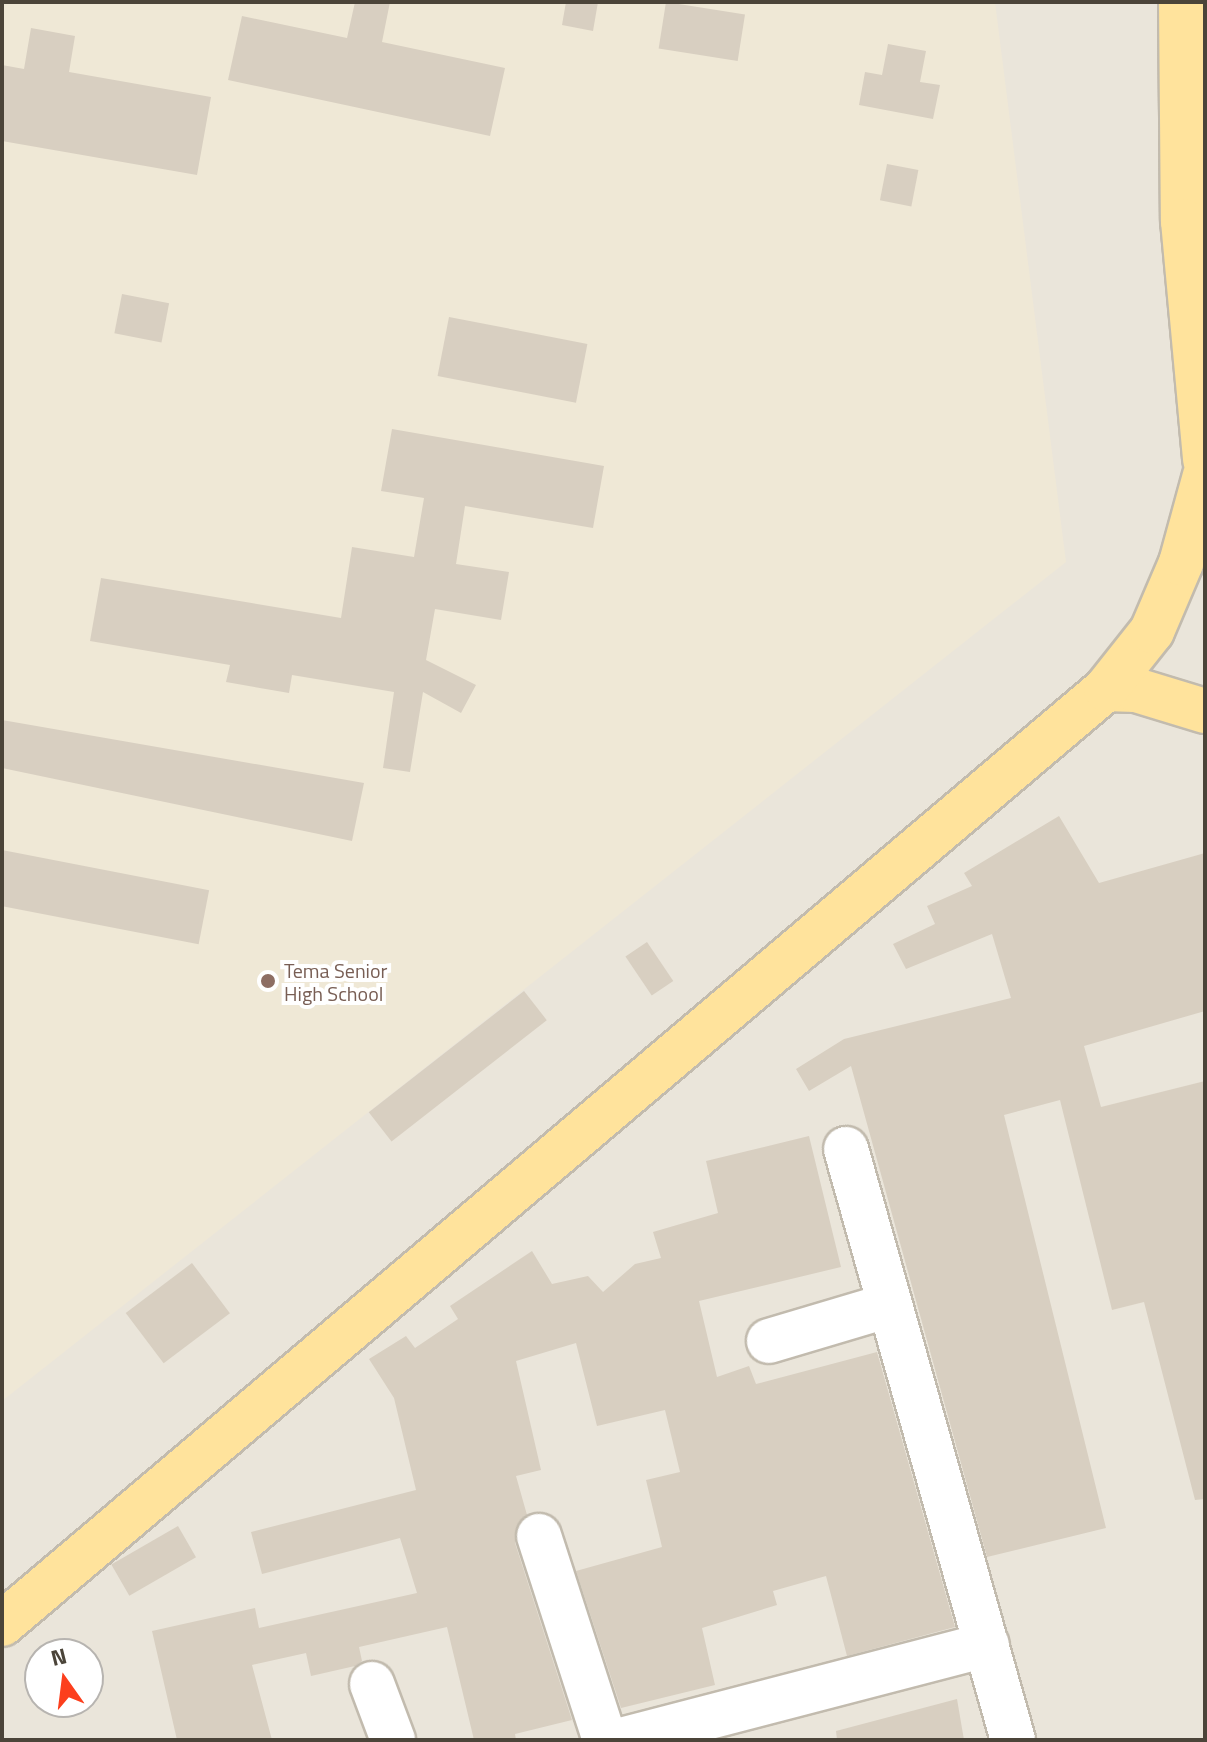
<!DOCTYPE html>
<style>
body{margin:0}
#map{position:relative;width:1207px;height:1742px;overflow:hidden;background:#f6f3ec;font-family:"Titillium Web",sans-serif}
div>[style]{position:absolute}
[style*='--x']{left:calc(var(--x)*1px);top:calc(var(--y)*1px);width:calc(var(--w)*1px);rotate:calc(var(--a)*1deg)}
.residential>*{inset:0;background:#eae5da}
.education>*{inset:0;background:#efe8d6}
.building>*{inset:0;background:#d8cfc1;transform-origin:0 0}
.roads{filter:drop-shadow(2px 0 #c2bbae) drop-shadow(-2px 0 #c2bbae) drop-shadow(0 2px #c2bbae) drop-shadow(0 -2px #c2bbae)}
.minor>*{height:44px;margin:-22px;padding:0 22px;transform-origin:22px;border-radius:22px;background:#fff}
.major>*{height:44px;margin:-22px;padding:0 22px;transform-origin:22px;border-radius:22px;background:#ffe39c}
.dots>*{width:22px;height:22px;translate:-50% -50%;box-sizing:border-box;border:4px solid #fff;border-radius:50%}
span{translate:-50% -50%;white-space:nowrap;text-align:center;line-height:1.15;-webkit-text-stroke:8px #fff;paint-order:stroke}
.education-label{font-size:20px;color:#785e54}
.left{translate:0 -50%;text-align:left}
.frame{position:absolute;inset:0;border:4px solid #4b4439;pointer-events:none}
.north{position:absolute;left:24px;top:1638px;width:80px;height:80px;box-sizing:border-box;background:#fff;border:2px solid #b7b4b0;border-radius:50%;rotate:346deg;font-size:22px;font-weight:700;line-height:32px;text-align:center;color:#4b4439}
.north::after{content:'';display:block;margin:auto;width:28px;height:36px;background:#fc3f1d;clip-path:polygon(50% 0,100% 100%,50% 72%,0 100%)}
</style>
<div id="map">
<div class="residential">
<div style="clip-path:polygon(evenodd,2px 2px,1205px 2px,1205px 1740px,2px 1740px,2px 2px,40px 1654px,88px 1654px,88px 1702px,40px 1702px,40px 1654px)"></div>
</div>
<div class="education">
<div style="clip-path:polygon(2px 2px,995px 2px,1066px 562px,2px 1401px)"></div>
</div>
<div class="building">
<div style="clip-path:polygon(355px 2px,390px 2px,382px 42px,505px 68px,490px 136px,228px 80px,242px 16px,347px 38px)"></div>
<div style="clip-path:polygon(566px 2px,598px 2px,593px 31px,562px 25px)"></div>
<div style="left:666px;top:2px;width:80px;height:47px;rotate:9deg"></div>
<div style="clip-path:polygon(31px 28px,75px 36px,69px 72px,211px 97px,197px 175px,2px 141px,2px 65px,24px 69px)"></div>
<div style="clip-path:polygon(888px 44px,926px 51px,920px 82px,940px 85px,933px 119px,859px 105px,865px 72px,882px 75px)"></div>
<div style="left:887px;top:164px;width:32px;height:37px;rotate:11deg"></div>
<div style="left:122px;top:294px;width:48px;height:40px;rotate:11deg"></div>
<div style="left:449px;top:317px;width:141px;height:60px;rotate:11deg"></div>
<div style="clip-path:polygon(392px 429px,604px 466px,593px 528px,465px 506px,456px 564px,509px 572px,501px 620px,435px 609px,426px 660px,476px 685px,461px 713px,423px 692px,410px 772px,383px 768px,394px 692px,292px 675px,289px 693px,226px 682px,230px 665px,90px 641px,101px 578px,341px 618px,352px 547px,414px 557px,424px 498px,381px 491px)"></div>
<div style="clip-path:polygon(2px 720px,364px 783px,352px 841px,2px 768px)"></div>
<div style="clip-path:polygon(1059px 816px,1099px 883px,1205px 853px,1205px 1011px,1084px 1046px,1101px 1107px,1205px 1081px,1205px 1499px,1195px 1500px,1144px 1302px,1112px 1310px,1060px 1100px,1004px 1115px,1106px 1528px,987px 1557px,851px 1066px,809px 1091px,796px 1069px,844px 1039px,1011px 998px,992px 934px,906px 969px,893px 944px,935px 924px,927px 906px,972px 886px,964px 873px)"></div>
<div style="left:2px;top:850px;width:211px;height:55px;rotate:11deg"></div>
<div style="left:647px;top:942px;width:47px;height:26px;rotate:56deg"></div>
<div style="left:524px;top:991px;width:37px;height:197px;rotate:52deg"></div>
<div style="clip-path:polygon(809px 1136px,841px 1267px,699px 1301px,717px 1377px,749px 1366px,756px 1384px,877px 1352px,955px 1627px,847px 1656px,826px 1576px,773px 1591px,777px 1605px,702px 1628px,715px 1685px,621px 1708px,576px 1571px,662px 1547px,646px 1480px,680px 1472px,665px 1410px,597px 1426px,576px 1343px,516px 1361px,541px 1470px,516px 1476px,527px 1515px,515px 1543px,572px 1720px,515px 1734px,516px 1740px,474px 1740px,447px 1627px,359px 1647px,362px 1661px,355px 1666px,311px 1676px,306px 1653px,252px 1665px,272px 1740px,177px 1740px,152px 1631px,255px 1608px,259px 1628px,417px 1593px,400px 1538px,262px 1574px,251px 1532px,416px 1490px,394px 1398px,369px 1359px,406px 1336px,415px 1348px,458px 1319px,450px 1306px,532px 1251px,552px 1284px,588px 1276px,603px 1292px,635px 1264px,661px 1258px,653px 1232px,718px 1213px,706px 1161px)"></div>
<div style="left:192px;top:1263px;width:63px;height:83px;rotate:53deg"></div>
<div style="left:178px;top:1526px;width:36px;height:77px;rotate:60deg"></div>
<div style="clip-path:polygon(957px 1699px,964px 1740px,837px 1740px,836px 1731px)"></div>
</div>
<div class="roads">
<div class="minor">
<div style="--x:846;--y:1149;--w:614;--a:74.22"></div>
<div style="--x:769;--y:1341;--w:126;--a:-16.6"></div>
<div style="--x:539;--y:1536;--w:214;--a:72.1"></div>
<div style="--x:372;--y:1684;--w:60;--a:69.4"></div>
<div style="--x:621;--y:1740;--w:378;--a:-14.6"></div>
</div>
<div class="major">
<div style="--x:1181;--y:2;--w:219;--a:89.5"></div>
<div style="--x:1183;--y:221;--w:240;--a:84.7"></div>
<div style="--x:1106;--y:689;--w:30;--a:2"></div>
<div style="--x:1136;--y:690;--w:72;--a:16.9"></div>
<div style="--x:2;--y:1624;--w:1447;--a:-40.26"></div>
<div style="--x:1106;--y:689;--w:74;--a:-51.6"></div>
<div style="--x:1152;--y:631;--w:74;--a:-66.9"></div>
<div style="--x:1181;--y:563;--w:91;--a:-74.7"></div>
</div>
</div>
<div class="dots">
<div style="left:268px;top:981px;background:#8d6e63"></div>
</div>
<div class="education-label">
<span class="left" style="left:284px;top:982px">Tema Senior<br>High School</span>
</div>
<div class="frame"></div>
<div class="north">N</div>
</div>
